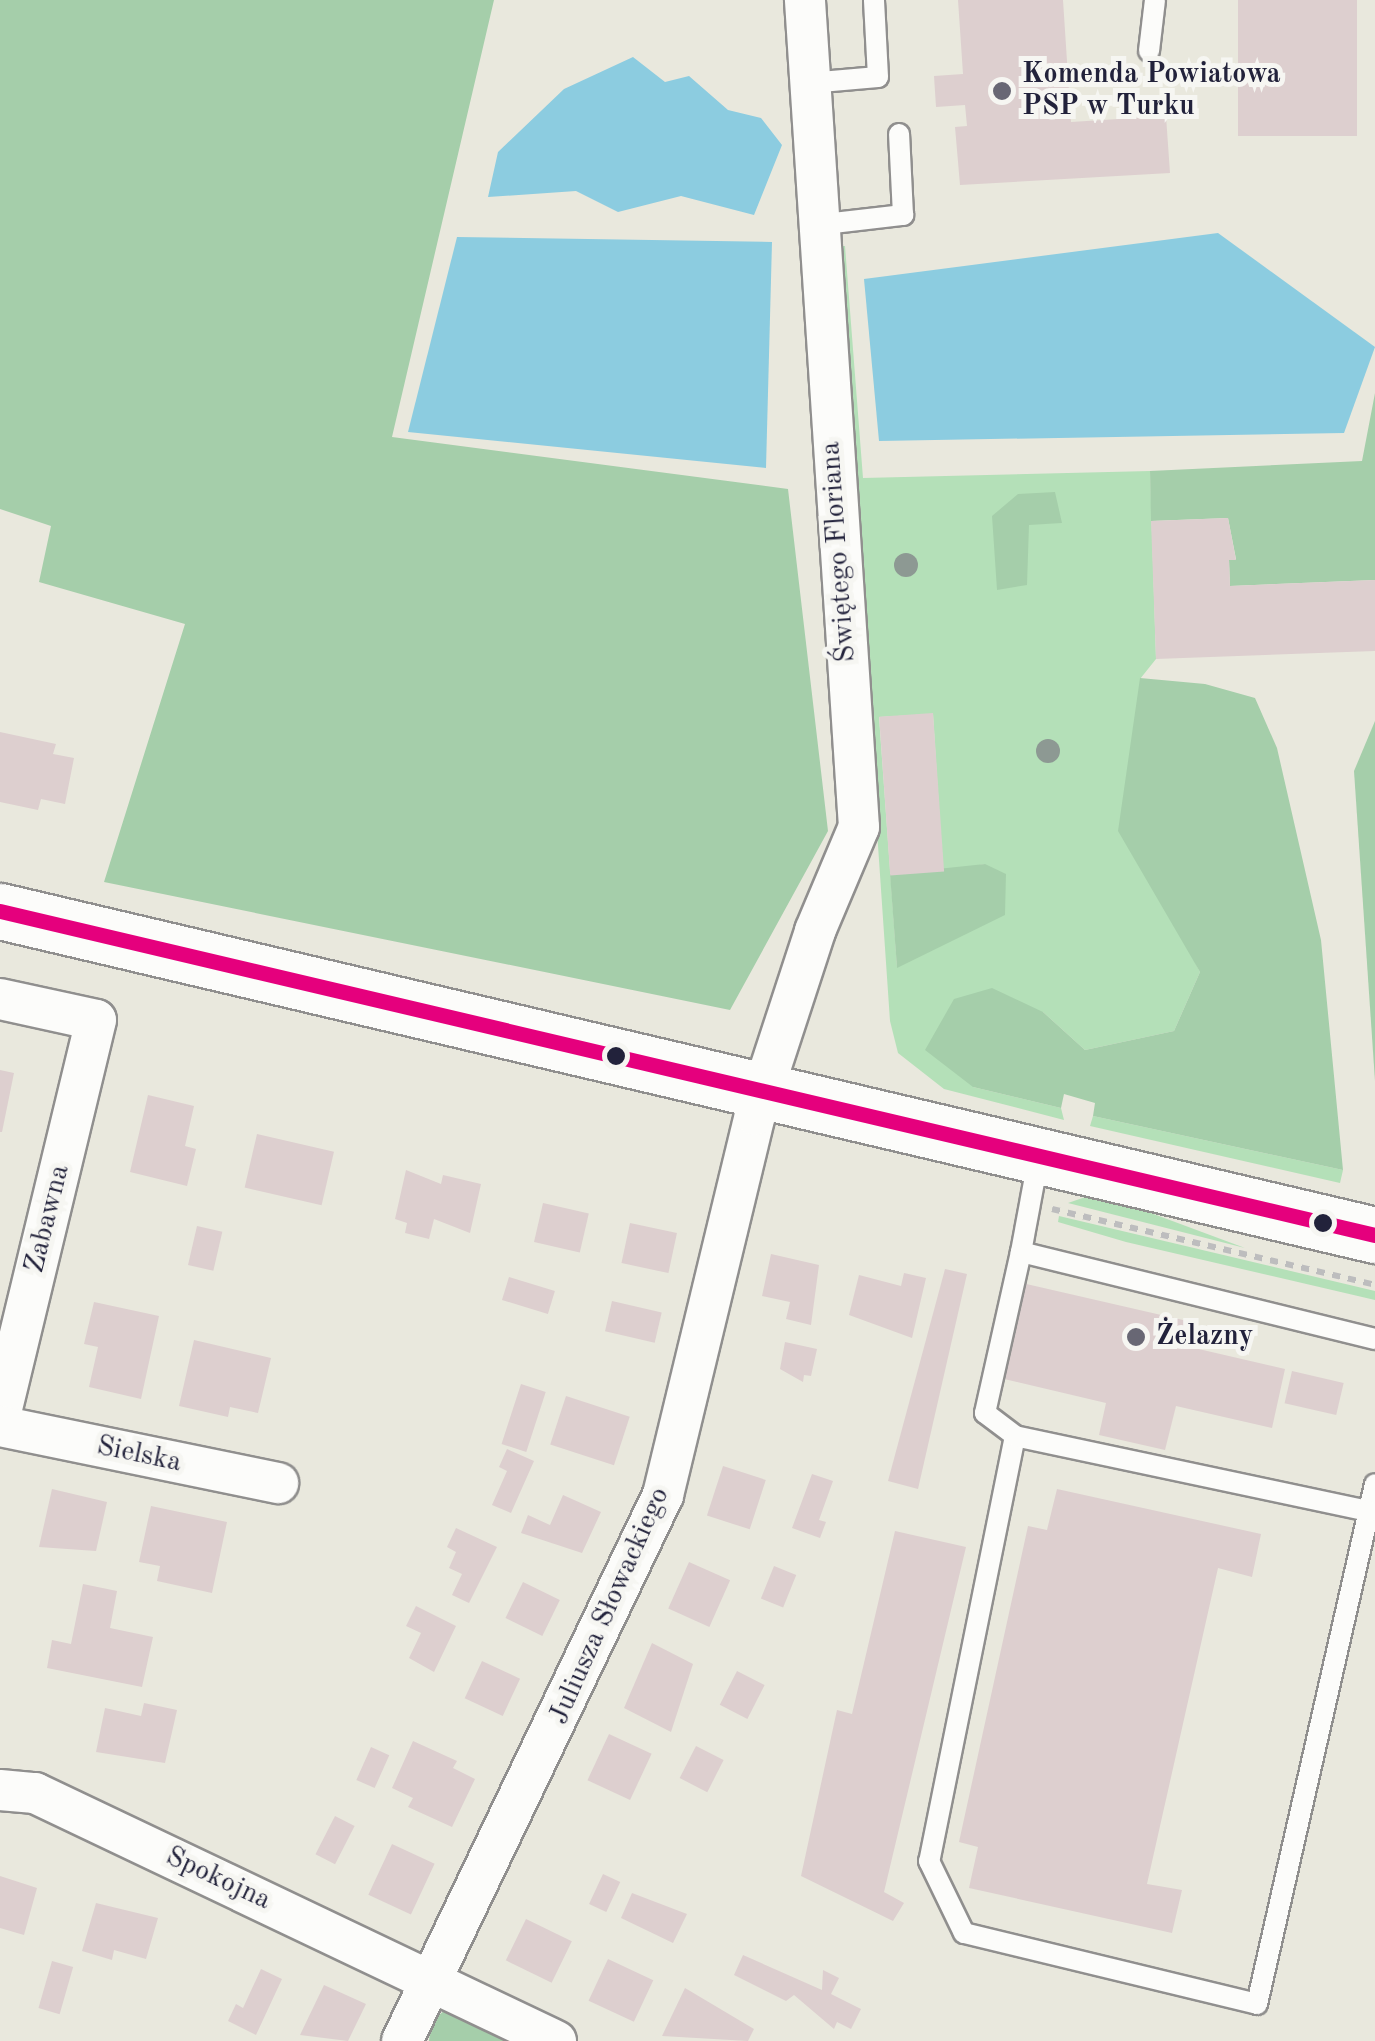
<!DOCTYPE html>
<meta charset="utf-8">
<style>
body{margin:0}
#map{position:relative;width:1375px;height:2041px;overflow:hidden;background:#e9e8dd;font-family:"Old Standard TT",serif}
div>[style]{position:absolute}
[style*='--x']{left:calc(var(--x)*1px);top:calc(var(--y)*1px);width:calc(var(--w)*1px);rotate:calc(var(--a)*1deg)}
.green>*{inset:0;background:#b4e0b8}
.forest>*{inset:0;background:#a5ceaa}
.water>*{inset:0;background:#8ccce0}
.building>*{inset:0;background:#ddcfcf;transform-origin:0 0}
.path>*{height:6px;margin-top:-3px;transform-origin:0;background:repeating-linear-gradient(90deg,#bdbdbe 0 8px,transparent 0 16px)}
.roads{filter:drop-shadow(2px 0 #908f8e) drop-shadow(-2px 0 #908f8e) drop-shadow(0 2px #908f8e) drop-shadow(0 -2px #908f8e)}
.service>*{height:20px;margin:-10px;padding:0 10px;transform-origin:10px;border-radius:10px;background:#fcfcfa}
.minor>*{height:40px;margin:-20px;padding:0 20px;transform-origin:20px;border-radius:20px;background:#fcfcfa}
.primary>*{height:55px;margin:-27.5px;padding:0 27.5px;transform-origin:27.5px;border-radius:27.5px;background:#fcfcfa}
.bus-1>*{height:15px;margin:-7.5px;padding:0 7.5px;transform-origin:7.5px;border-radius:7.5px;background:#e5007d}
.trees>*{width:24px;height:24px;margin:-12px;border-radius:50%;background:#8d9993}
.dots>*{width:28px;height:28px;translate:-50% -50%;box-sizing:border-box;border:5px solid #f6f6f2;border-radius:50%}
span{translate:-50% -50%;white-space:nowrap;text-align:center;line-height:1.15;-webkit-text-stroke:10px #f6f6f2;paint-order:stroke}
.poi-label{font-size:28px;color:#22223b;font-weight:700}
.left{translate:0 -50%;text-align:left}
.street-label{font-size:28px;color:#22223b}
</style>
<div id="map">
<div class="green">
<div style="clip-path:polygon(evenodd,837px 246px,845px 246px,863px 478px,1150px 471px,1156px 659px,1140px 679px,1166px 906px,1200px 972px,1174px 1031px,1085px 1050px,1043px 1012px,973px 1087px,1061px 1108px,1064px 1120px,944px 1089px,898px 1053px,890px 1021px,837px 246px,933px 714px,943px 872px,985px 864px,897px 967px,879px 717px,933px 714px)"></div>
<div style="clip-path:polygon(1093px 1116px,1343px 1170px,1340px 1183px,1090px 1126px)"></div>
<div style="clip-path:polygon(1097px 1193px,1245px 1248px,1068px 1203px)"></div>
<div style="clip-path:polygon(1059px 1216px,1375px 1291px,1375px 1300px,1126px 1242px,1058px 1222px)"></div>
</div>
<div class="forest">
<div style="clip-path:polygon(0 0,494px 0,392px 437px,788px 489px,828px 831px,730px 1010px,104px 882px,185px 624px,39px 582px,51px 526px,0 509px)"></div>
<div style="clip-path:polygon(1375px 393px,1375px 580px,1230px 586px,1229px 560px,1236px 559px,1228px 518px,1151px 521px,1150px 471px,1362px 461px)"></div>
<div style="clip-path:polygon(1055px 492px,1062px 523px,1029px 525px,1027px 585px,997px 590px,992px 516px,1018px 494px)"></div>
<div style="clip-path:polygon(1140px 678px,1205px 684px,1255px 698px,1277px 748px,1321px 940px,1343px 1170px,1093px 1116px,1095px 1103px,1064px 1094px,1061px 1108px,973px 1087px,925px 1050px,954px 999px,992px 988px,1043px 1012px,1085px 1050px,1174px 1031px,1200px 972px,1118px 831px)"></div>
<div style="clip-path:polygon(1375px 721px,1375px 1081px,1354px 771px)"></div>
<div style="clip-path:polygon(985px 864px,1006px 874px,1005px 915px,897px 968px,890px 874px)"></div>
<div style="clip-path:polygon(444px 2011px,458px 2011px,523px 2041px,429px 2041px,431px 2021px)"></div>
</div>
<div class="water">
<div style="clip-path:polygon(633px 57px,665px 82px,689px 76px,728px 110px,761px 118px,782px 145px,754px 215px,681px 196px,618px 212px,576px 191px,488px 197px,498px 152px,564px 89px)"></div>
<div style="clip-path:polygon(1218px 233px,1375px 347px,1344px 433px,879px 441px,864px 279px)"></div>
<div style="clip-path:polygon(457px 237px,772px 242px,766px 468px,408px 432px)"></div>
</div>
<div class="building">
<div style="clip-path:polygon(958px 0,1063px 0,1071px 122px,1166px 116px,1170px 173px,960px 185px,955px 127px,967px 126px,965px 105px,936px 107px,934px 76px,963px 74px)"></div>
<div style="left:1238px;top:0;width:119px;height:136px"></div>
<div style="clip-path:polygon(1228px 518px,1236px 560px,1229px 560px,1230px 586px,1375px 580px,1375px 651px,1156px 659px,1151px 521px)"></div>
<div style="left:933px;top:713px;width:159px;height:54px;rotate:86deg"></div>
<div style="clip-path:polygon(0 732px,56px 744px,53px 754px,74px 758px,65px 804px,41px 799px,38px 810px,0 802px)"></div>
<div style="clip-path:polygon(0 1070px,14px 1073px,2px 1132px,0 1132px)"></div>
<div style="clip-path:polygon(148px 1095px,194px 1106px,185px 1146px,196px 1149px,187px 1186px,130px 1172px)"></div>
<div style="left:257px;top:1134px;width:79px;height:55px;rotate:13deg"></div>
<div style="clip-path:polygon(406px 1170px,441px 1184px,443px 1175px,481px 1184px,470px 1233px,434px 1219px,429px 1239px,405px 1233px,407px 1223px,395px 1219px)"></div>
<div style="left:543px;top:1203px;width:47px;height:40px;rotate:13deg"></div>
<div style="left:630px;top:1223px;width:48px;height:41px;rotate:12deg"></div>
<div style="left:197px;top:1226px;width:26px;height:40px;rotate:13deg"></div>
<div style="clip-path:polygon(771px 1254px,819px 1265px,811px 1325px,786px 1319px,790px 1302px,762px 1296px)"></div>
<div style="clip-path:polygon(945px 1269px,967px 1274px,918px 1489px,888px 1481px)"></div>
<div style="clip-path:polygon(904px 1273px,926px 1278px,912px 1338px,849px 1315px,859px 1275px,901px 1286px)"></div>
<div style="left:509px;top:1277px;width:48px;height:24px;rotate:17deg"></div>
<div style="clip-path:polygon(1022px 1283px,1196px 1323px,1190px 1347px,1285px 1369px,1272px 1428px,1176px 1406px,1165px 1450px,1099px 1435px,1106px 1403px,1000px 1378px)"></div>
<div style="left:612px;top:1301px;width:51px;height:31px;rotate:13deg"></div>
<div style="clip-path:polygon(94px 1302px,159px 1316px,141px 1399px,89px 1387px,98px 1347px,84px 1344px)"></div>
<div style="clip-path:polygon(194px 1340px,271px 1358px,258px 1413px,230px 1407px,228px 1417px,179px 1406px)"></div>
<div style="clip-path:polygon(785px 1342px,817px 1349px,811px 1376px,804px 1375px,803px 1382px,780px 1369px)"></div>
<div style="left:1292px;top:1371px;width:53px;height:33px;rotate:13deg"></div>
<div style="left:521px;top:1384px;width:26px;height:63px;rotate:18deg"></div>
<div style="left:566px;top:1396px;width:67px;height:51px;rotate:18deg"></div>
<div style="clip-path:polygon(507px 1449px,534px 1461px,511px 1513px,492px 1505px,507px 1471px,499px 1467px)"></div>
<div style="left:723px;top:1466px;width:45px;height:52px;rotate:18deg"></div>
<div style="clip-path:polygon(812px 1474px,833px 1481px,819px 1520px,826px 1522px,820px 1538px,792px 1528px)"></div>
<div style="clip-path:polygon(52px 1489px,107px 1502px,96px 1551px,39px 1547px)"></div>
<div style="clip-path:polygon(1057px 1489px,1261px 1534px,1252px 1577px,1218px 1568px,1147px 1884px,1182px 1890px,1172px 1933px,969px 1888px,978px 1847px,959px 1842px,1028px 1526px,1047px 1530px)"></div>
<div style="clip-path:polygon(563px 1495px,601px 1512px,582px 1553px,521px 1533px,528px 1515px,550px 1525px)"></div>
<div style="clip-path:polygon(151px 1506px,227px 1522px,212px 1593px,157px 1581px,160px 1566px,139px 1562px)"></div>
<div style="clip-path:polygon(456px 1528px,497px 1547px,469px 1603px,452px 1595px,462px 1574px,449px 1568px,456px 1552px,447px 1547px)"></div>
<div style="clip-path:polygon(895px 1531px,966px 1547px,884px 1892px,904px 1903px,893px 1921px,801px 1876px,837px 1710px,852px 1714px)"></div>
<div style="left:689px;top:1562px;width:45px;height:51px;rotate:24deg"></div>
<div style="left:774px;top:1566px;width:24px;height:35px;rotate:22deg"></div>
<div style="left:523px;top:1582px;width:41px;height:40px;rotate:26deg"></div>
<div style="clip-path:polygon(83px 1584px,117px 1591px,110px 1628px,153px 1637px,142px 1687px,47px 1668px,52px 1640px,71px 1644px)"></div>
<div style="clip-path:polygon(416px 1606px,456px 1626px,434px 1672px,409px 1658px,421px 1633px,406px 1626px)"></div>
<div style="clip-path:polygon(652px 1643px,693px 1664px,671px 1732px,624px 1708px)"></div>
<div style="left:482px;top:1661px;width:42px;height:41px;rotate:25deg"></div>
<div style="left:737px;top:1671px;width:31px;height:38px;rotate:27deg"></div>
<div style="clip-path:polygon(144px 1703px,177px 1710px,165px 1763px,96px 1752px,105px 1708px,141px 1716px)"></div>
<div style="left:609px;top:1734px;width:47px;height:51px;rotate:25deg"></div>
<div style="clip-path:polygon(413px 1741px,457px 1761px,453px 1768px,475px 1779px,452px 1827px,408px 1807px,413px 1798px,392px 1788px)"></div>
<div style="left:696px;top:1746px;width:31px;height:36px;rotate:27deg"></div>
<div style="left:371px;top:1747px;width:20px;height:36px;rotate:24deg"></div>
<div style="left:335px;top:1816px;width:22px;height:43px;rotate:27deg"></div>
<div style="left:392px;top:1844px;width:47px;height:56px;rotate:25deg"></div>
<div style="left:603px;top:1874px;width:19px;height:33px;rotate:25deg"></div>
<div style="clip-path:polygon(0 1876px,37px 1888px,24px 1935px,0 1928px)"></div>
<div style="clip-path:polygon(632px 1893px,687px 1914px,673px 1943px,621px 1918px)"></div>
<div style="clip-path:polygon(96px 1903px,158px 1918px,146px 1959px,114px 1950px,112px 1960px,82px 1951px)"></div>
<div style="left:526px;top:1919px;width:51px;height:46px;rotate:26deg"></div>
<div style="clip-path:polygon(743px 1955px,822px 1990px,823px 1970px,839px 1978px,831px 1994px,861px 2009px,851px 2029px,837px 2022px,834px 2029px,794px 1995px,786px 2001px,734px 1975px)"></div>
<div style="left:608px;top:1959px;width:50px;height:46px;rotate:25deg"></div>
<div style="left:52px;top:1961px;width:22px;height:49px;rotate:16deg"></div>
<div style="clip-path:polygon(261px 1969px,282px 1979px,256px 2035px,228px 2021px,236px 2004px,243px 2008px)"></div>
<div style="clip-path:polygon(324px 1985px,366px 2004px,348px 2041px,300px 2035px)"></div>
<div style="clip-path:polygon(685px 1988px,754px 2029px,748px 2041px,662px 2036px)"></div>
</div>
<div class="path">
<div style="--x:1052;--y:1209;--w:332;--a:13.2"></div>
</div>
<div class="roads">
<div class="service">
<div style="--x:1149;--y:51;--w:51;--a:-83.3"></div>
<div style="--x:809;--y:83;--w:69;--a:-5"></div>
<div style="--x:878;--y:77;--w:77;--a:-93"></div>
<div style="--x:816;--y:225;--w:88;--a:-6.6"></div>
<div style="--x:903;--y:215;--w:81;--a:-92.8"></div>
<div style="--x:1039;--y:1155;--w:99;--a:100.5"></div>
<div style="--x:1021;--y:1252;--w:365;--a:13.8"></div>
<div style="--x:1021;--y:1252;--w:165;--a:102.6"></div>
<div style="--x:985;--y:1413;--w:38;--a:37"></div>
<div style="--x:1015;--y:1436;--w:434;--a:101.4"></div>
<div style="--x:929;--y:1861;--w:80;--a:64.1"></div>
<div style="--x:964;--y:1933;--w:301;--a:13.6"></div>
<div style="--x:1257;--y:2004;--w:533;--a:-77.21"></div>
<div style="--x:1015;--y:1436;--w:362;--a:12"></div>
</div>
<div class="minor">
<div style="--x:0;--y:999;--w:98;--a:12.3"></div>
<div style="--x:96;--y:1020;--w:409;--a:103.6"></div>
<div style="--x:0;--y:1426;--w:284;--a:11.6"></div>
<div style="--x:0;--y:1790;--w:35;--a:5"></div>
<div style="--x:35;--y:1793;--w:577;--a:25.45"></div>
<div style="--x:402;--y:2041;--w:605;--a:-64.45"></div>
<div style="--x:663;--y:1495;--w:391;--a:-76.4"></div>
<div style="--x:755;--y:1115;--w:194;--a:-71.9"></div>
<div style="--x:815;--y:931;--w:113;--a:-67.1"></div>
<div style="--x:859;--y:827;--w:829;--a:-93.74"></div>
</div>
<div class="primary">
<div style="--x:0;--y:911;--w:1413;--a:13.26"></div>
</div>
</div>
<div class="bus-1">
<div style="--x:0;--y:911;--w:1413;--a:13.26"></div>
</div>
<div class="trees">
<div style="left:906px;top:565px"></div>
<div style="left:1048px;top:751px"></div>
</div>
<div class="dots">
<div style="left:1002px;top:91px;background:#686774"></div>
<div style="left:616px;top:1056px;background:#22223b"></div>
<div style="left:1323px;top:1223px;background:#22223b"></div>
<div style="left:1136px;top:1337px;background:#686774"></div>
</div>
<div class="poi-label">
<span class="left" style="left:1022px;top:91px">Komenda Powiatowa<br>PSP w Turku</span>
<span class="left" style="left:1156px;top:1337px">Żelazny</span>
</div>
<div class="street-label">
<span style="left:839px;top:552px;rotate:-94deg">Świętego Floriana</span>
<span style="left:48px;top:1219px;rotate:-76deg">Zabawna</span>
<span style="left:139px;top:1455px;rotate:12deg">Sielska</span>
<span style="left:610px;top:1606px;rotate:-66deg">Juliusza Słowackiego</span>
<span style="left:218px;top:1879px;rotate:25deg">Spokojna</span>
</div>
</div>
